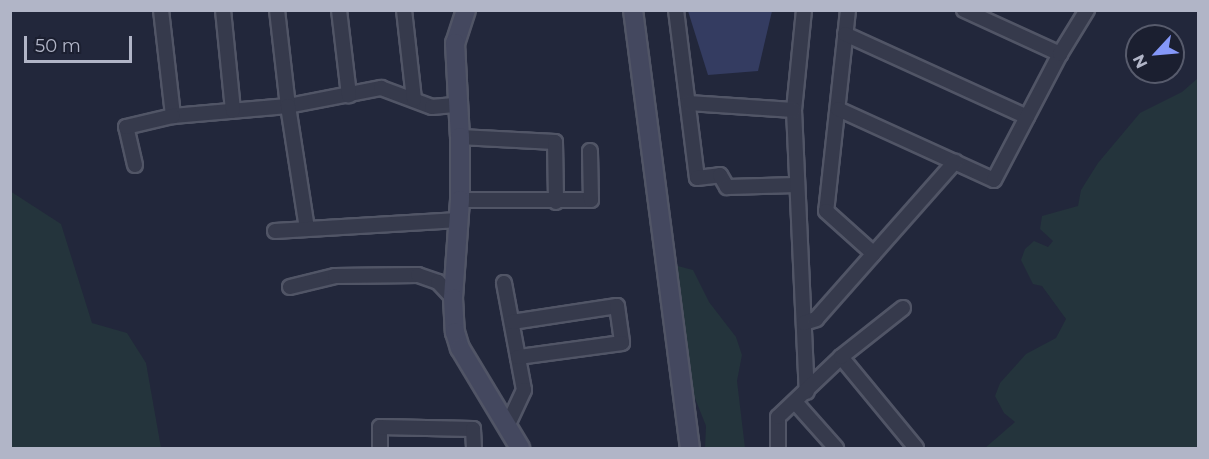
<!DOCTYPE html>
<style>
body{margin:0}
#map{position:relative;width:1209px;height:459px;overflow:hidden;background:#22273b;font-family:Montserrat,sans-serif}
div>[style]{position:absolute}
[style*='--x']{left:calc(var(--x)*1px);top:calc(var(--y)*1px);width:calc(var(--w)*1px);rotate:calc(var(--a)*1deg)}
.green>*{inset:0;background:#24343c}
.water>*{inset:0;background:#343c61}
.roads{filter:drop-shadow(2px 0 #515566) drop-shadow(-2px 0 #515566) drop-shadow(0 2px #515566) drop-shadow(0 -2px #515566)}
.street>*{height:14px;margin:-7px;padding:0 7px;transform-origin:7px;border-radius:7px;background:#363a4c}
.secondary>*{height:18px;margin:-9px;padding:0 9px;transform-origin:9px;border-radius:9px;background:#44485f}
span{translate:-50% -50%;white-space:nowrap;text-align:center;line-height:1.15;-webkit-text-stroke:6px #1b1f30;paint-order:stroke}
.frame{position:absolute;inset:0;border:12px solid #b1b5c7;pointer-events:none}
.north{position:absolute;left:1125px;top:24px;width:60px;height:60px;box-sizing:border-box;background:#1b1f30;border:2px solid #575b6c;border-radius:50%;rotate:244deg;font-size:16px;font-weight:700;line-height:24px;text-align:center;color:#b1b5c7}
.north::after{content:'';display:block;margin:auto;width:21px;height:27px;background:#8598f9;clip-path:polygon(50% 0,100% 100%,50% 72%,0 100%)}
.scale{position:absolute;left:24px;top:36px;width:108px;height:27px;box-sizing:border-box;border:3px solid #b1b5c7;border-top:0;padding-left:8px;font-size:18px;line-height:21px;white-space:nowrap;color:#b1b5c7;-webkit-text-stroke:4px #1b1f30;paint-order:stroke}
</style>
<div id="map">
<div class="green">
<div style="clip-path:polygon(1198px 78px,1198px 448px,985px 448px,1015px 422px,1004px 413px,995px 396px,1000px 383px,1026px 354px,1056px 338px,1066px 319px,1042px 286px,1033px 284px,1021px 260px,1025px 249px,1034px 241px,1048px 247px,1053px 241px,1040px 229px,1042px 216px,1078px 206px,1081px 190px,1098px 163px,1140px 113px,1182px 92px)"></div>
<div style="clip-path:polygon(10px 191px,61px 224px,92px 323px,127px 333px,146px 363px,161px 448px,11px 448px)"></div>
<div style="clip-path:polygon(674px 265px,693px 270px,709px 302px,736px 337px,742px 355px,737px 381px,745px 448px,705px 448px,706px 426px,687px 378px)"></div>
</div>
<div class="water">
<div style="clip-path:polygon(688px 11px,772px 11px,758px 71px,708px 75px)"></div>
</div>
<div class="roads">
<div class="street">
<div style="--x:161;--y:10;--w:107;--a:83.5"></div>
<div style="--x:173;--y:116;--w:115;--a:-5"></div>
<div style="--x:288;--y:106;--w:95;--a:-11"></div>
<div style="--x:381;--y:88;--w:54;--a:20.4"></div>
<div style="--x:432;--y:107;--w:25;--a:-5"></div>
<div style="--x:223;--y:10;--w:101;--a:84.3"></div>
<div style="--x:277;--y:10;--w:97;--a:83.5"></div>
<div style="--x:288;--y:106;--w:124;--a:81.2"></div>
<div style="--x:339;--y:10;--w:86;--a:83.3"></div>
<div style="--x:404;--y:10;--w:90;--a:83.6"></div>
<div style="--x:676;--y:10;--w:169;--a:82.9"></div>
<div style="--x:697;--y:178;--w:23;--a:-7"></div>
<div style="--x:720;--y:175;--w:14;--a:60"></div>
<div style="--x:727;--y:187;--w:70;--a:-1.6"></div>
<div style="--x:804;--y:10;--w:100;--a:95.7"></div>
<div style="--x:794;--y:110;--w:282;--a:87.4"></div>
<div style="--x:848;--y:10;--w:202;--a:96.2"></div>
<div style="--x:826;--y:211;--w:64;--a:41.9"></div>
<div style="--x:964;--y:10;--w:106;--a:24.6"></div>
<div style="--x:845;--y:34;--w:200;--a:24.5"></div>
<div style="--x:688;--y:103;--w:106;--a:3.8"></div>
<div style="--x:838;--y:109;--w:171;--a:24.5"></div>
<div style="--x:994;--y:180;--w:142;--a:-62.4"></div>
<div style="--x:1060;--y:54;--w:52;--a:-58.5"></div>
<div style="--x:460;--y:137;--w:95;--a:3"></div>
<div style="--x:555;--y:142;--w:60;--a:89"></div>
<div style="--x:135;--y:165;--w:39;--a:-103"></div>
<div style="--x:126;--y:127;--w:48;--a:-13.2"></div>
<div style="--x:460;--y:200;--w:131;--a:0"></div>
<div style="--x:591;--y:200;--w:49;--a:-91.2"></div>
<div style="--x:275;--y:231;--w:184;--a:-3.4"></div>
<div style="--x:504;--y:283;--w:109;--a:79.4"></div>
<div style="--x:524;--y:390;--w:40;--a:115"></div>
<div style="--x:290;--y:287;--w:46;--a:-13.7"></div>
<div style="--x:335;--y:276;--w:83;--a:-0.7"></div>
<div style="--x:418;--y:275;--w:21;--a:19"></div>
<div style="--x:438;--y:282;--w:22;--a:47"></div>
<div style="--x:512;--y:322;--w:106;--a:-8.7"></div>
<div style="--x:617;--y:306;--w:37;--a:82"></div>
<div style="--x:622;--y:343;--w:105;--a:172.3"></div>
<div style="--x:804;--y:323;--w:13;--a:-18"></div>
<div style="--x:816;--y:319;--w:210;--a:-48.5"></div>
<div style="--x:841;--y:357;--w:118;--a:50.5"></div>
<div style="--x:795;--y:402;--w:62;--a:48.3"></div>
<div style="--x:380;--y:448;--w:21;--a:-90"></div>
<div style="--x:380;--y:427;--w:93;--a:1.2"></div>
<div style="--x:473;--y:429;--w:19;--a:87"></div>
<div style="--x:778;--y:448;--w:31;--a:-90"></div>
<div style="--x:778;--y:417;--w:87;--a:-43.6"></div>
<div style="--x:841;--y:357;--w:79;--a:-38.3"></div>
</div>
<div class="secondary">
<div style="--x:466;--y:10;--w:35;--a:108"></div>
<div style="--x:455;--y:43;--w:94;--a:87"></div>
<div style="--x:460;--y:137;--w:63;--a:90"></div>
<div style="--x:460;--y:200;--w:98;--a:94.1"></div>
<div style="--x:453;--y:298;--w:34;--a:87"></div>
<div style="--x:455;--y:332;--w:17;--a:73"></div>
<div style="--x:460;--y:348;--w:117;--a:59"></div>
<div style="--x:633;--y:10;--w:442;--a:82.6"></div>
</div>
</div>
<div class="frame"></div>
<div class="north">N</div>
<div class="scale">50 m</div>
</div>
